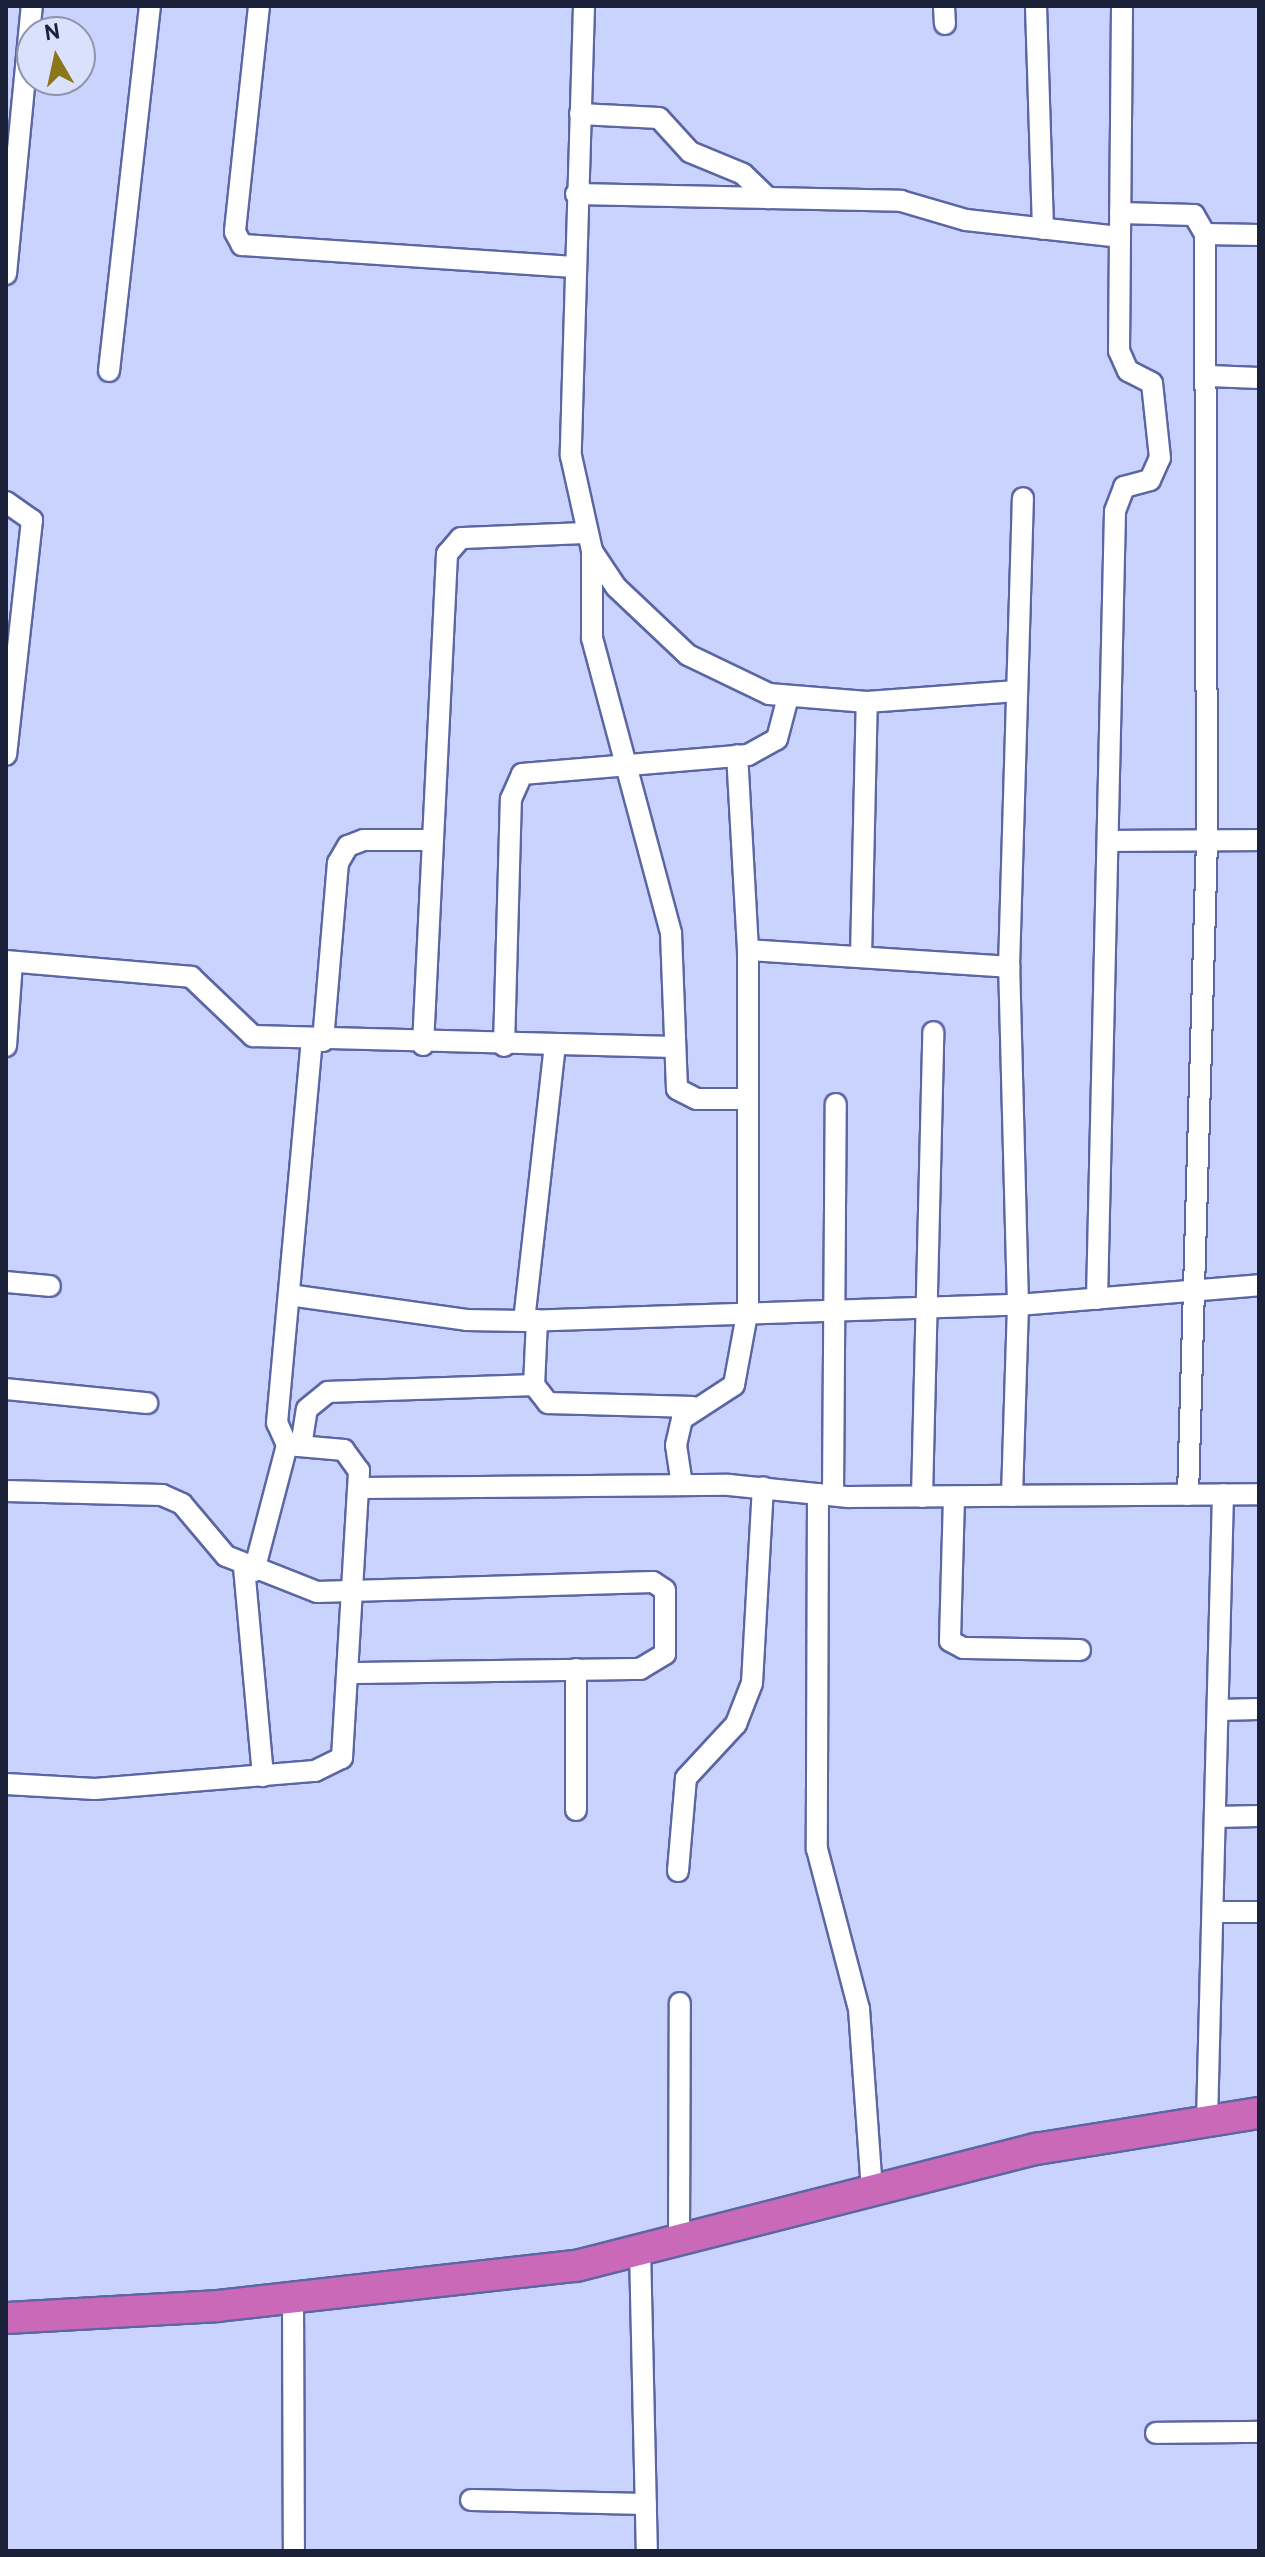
<!DOCTYPE html>
<style>
body{margin:0}
#map{position:relative;width:1265px;height:2557px;overflow:hidden;background:#c9d3fd;font-family:Overpass,sans-serif}
div>[style]{position:absolute}
[style*='--x']{left:calc(var(--x)*1px);top:calc(var(--y)*1px);width:calc(var(--w)*1px);rotate:calc(var(--a)*1deg)}
.roads{filter:drop-shadow(2px 0 #5b66a4) drop-shadow(-2px 0 #5b66a4) drop-shadow(0 2px #5b66a4) drop-shadow(0 -2px #5b66a4)}
.minor>*{height:20px;margin:-10px;padding:0 10px;transform-origin:10px;border-radius:10px;background:#fff}
.highway>*{height:30px;margin:-15px;padding:0 15px;transform-origin:15px;border-radius:15px;background:#cb69b9}
span{translate:-50% -50%;white-space:nowrap;text-align:center;line-height:1.15;-webkit-text-stroke:6px #dae1fd;paint-order:stroke}
.frame{position:absolute;inset:0;border:8px solid #1c213a;pointer-events:none}
.north{position:absolute;left:16px;top:16px;width:80px;height:80px;box-sizing:border-box;background:#dae1fd;border:2px solid #8e94af;border-radius:50%;rotate:351deg;font-size:22px;font-weight:700;line-height:32px;text-align:center;color:#1c213a}
.north::after{content:'';display:block;margin:auto;width:28px;height:36px;background:#8c761a;clip-path:polygon(50% 0,100% 100%,50% 72%,0 100%)}
</style>
<div id="map">
<div class="roads">
<div class="minor">
<div style="--x:259;--y:6;--w:227;--a:96.1"></div>
<div style="--x:235;--y:232;--w:15;--a:62"></div>
<div style="--x:242;--y:245;--w:334;--a:3.8"></div>
<div style="--x:584;--y:6;--w:450;--a:91.7"></div>
<div style="--x:571;--y:456;--w:97;--a:77.5"></div>
<div style="--x:592;--y:551;--w:43;--a:56.3"></div>
<div style="--x:616;--y:587;--w:99;--a:43.4"></div>
<div style="--x:688;--y:655;--w:90;--a:25.7"></div>
<div style="--x:769;--y:694;--w:98;--a:4.7"></div>
<div style="--x:867;--y:702;--w:150;--a:-4.2"></div>
<div style="--x:944;--y:6;--w:18;--a:87"></div>
<div style="--x:1036;--y:6;--w:223;--a:88.2"></div>
<div style="--x:580;--y:114;--w:79;--a:2.9"></div>
<div style="--x:659;--y:118;--w:46;--a:47.6"></div>
<div style="--x:690;--y:152;--w:57;--a:22.5"></div>
<div style="--x:743;--y:174;--w:35;--a:44"></div>
<div style="--x:576;--y:194;--w:325;--a:1.2"></div>
<div style="--x:901;--y:201;--w:68;--a:16.3"></div>
<div style="--x:966;--y:220;--w:154;--a:6.3"></div>
<div style="--x:1120;--y:213;--w:74;--a:1.5"></div>
<div style="--x:1194;--y:215;--w:22;--a:60"></div>
<div style="--x:1205;--y:234;--w:606;--a:89.81"></div>
<div style="--x:1207;--y:840;--w:655;--a:91.66"></div>
<div style="--x:1205;--y:234;--w:54;--a:1.1"></div>
<div style="--x:6;--y:274;--w:269;--a:-84.5"></div>
<div style="--x:109;--y:371;--w:367;--a:-83.6"></div>
<div style="--x:1209;--y:376;--w:50;--a:2.3"></div>
<div style="--x:6;--y:502;--w:32;--a:35"></div>
<div style="--x:32;--y:520;--w:236;--a:96.3"></div>
<div style="--x:592;--y:551;--w:87;--a:90"></div>
<div style="--x:592;--y:638;--w:305;--a:75"></div>
<div style="--x:671;--y:933;--w:156;--a:87.8"></div>
<div style="--x:677;--y:1089;--w:22;--a:27"></div>
<div style="--x:697;--y:1099;--w:51;--a:0"></div>
<div style="--x:1111;--y:841;--w:148;--a:-0.4"></div>
<div style="--x:748;--y:950;--w:262;--a:3.7"></div>
<div style="--x:861;--y:957;--w:255;--a:-88.7"></div>
<div style="--x:6;--y:961;--w:186;--a:4.9"></div>
<div style="--x:191;--y:977;--w:86;--a:43.6"></div>
<div style="--x:253;--y:1036;--w:421;--a:1.5"></div>
<div style="--x:323;--y:1041;--w:179;--a:-85.2"></div>
<div style="--x:338;--y:863;--w:20;--a:-60"></div>
<div style="--x:348;--y:846;--w:17;--a:-21"></div>
<div style="--x:364;--y:840;--w:69;--a:0"></div>
<div style="--x:423;--y:1045;--w:492;--a:-87.2"></div>
<div style="--x:447;--y:554;--w:21;--a:-49"></div>
<div style="--x:461;--y:538;--w:126;--a:-2.3"></div>
<div style="--x:6;--y:1046;--w:84;--a:-85.9"></div>
<div style="--x:504;--y:1046;--w:247;--a:-88.4"></div>
<div style="--x:511;--y:799;--w:27;--a:-66"></div>
<div style="--x:522;--y:774;--w:227;--a:-4.8"></div>
<div style="--x:748;--y:755;--w:33;--a:-29"></div>
<div style="--x:777;--y:739;--w:43;--a:-75.3"></div>
<div style="--x:6;--y:1282;--w:44;--a:5.2"></div>
<div style="--x:289;--y:1295;--w:179;--a:8"></div>
<div style="--x:466;--y:1320;--w:58;--a:1"></div>
<div style="--x:524;--y:1321;--w:494;--a:-1.9"></div>
<div style="--x:1018;--y:1305;--w:242;--a:-4.7"></div>
<div style="--x:1097;--y:1299;--w:788;--a:-88.69"></div>
<div style="--x:1115;--y:511;--w:26;--a:-69"></div>
<div style="--x:1124;--y:487;--w:27;--a:-15"></div>
<div style="--x:1150;--y:480;--w:24;--a:-66"></div>
<div style="--x:1160;--y:458;--w:75;--a:-96.1"></div>
<div style="--x:1152;--y:383;--w:27;--a:-153"></div>
<div style="--x:1128;--y:371;--w:22;--a:-114"></div>
<div style="--x:1119;--y:351;--w:345;--a:-89.5"></div>
<div style="--x:537;--y:1320;--w:65;--a:92.6"></div>
<div style="--x:534;--y:1385;--w:23;--a:52"></div>
<div style="--x:548;--y:1403;--w:145;--a:1.6"></div>
<div style="--x:524;--y:1321;--w:277;--a:-83.6"></div>
<div style="--x:6;--y:1389;--w:142;--a:5.7"></div>
<div style="--x:301;--y:1446;--w:37;--a:-81"></div>
<div style="--x:307;--y:1409;--w:27;--a:-39"></div>
<div style="--x:328;--y:1392;--w:206;--a:-1.9"></div>
<div style="--x:682;--y:1485;--w:40;--a:-98.5"></div>
<div style="--x:676;--y:1445;--w:27;--a:-77"></div>
<div style="--x:682;--y:1419;--w:62;--a:-33.2"></div>
<div style="--x:734;--y:1385;--w:77;--a:-79.6"></div>
<div style="--x:748;--y:1309;--w:359;--a:-90"></div>
<div style="--x:748;--y:950;--w:195;--a:-93.2"></div>
<div style="--x:360;--y:1488;--w:369;--a:-0.5"></div>
<div style="--x:729;--y:1485;--w:120;--a:5.8"></div>
<div style="--x:848;--y:1497;--w:411;--a:-0.4"></div>
<div style="--x:6;--y:1491;--w:156;--a:1.5"></div>
<div style="--x:162;--y:1495;--w:22;--a:24"></div>
<div style="--x:182;--y:1504;--w:68;--a:49.8"></div>
<div style="--x:226;--y:1556;--w:98;--a:21.6"></div>
<div style="--x:317;--y:1592;--w:336;--a:-1.7"></div>
<div style="--x:653;--y:1582;--w:14;--a:34"></div>
<div style="--x:665;--y:1590;--w:64;--a:90"></div>
<div style="--x:665;--y:1654;--w:29;--a:149"></div>
<div style="--x:640;--y:1669;--w:290;--a:179.2"></div>
<div style="--x:818;--y:1494;--w:355;--a:90.2"></div>
<div style="--x:817;--y:1849;--w:165;--a:75.3"></div>
<div style="--x:859;--y:2009;--w:182;--a:85.9"></div>
<div style="--x:833;--y:1495;--w:391;--a:-89.6"></div>
<div style="--x:1012;--y:1496;--w:191;--a:-88.2"></div>
<div style="--x:1018;--y:1305;--w:338;--a:-91.5"></div>
<div style="--x:1009;--y:967;--w:469;--a:-88.3"></div>
<div style="--x:922;--y:1497;--w:465;--a:-88.6"></div>
<div style="--x:954;--y:1497;--w:144;--a:91.6"></div>
<div style="--x:950;--y:1641;--w:15;--a:28"></div>
<div style="--x:963;--y:1648;--w:117;--a:1"></div>
<div style="--x:244;--y:1567;--w:210;--a:84.8"></div>
<div style="--x:254;--y:1571;--w:130;--a:-75.3"></div>
<div style="--x:1218;--y:1710;--w:41;--a:-1.4"></div>
<div style="--x:6;--y:1784;--w:89;--a:3.2"></div>
<div style="--x:95;--y:1789;--w:221;--a:-4.7"></div>
<div style="--x:315;--y:1771;--w:30;--a:-26"></div>
<div style="--x:342;--y:1758;--w:288;--a:-86.6"></div>
<div style="--x:359;--y:1471;--w:26;--a:-126"></div>
<div style="--x:344;--y:1450;--w:57;--a:-175"></div>
<div style="--x:287;--y:1445;--w:24;--a:-114"></div>
<div style="--x:277;--y:1423;--w:385;--a:-84.8"></div>
<div style="--x:576;--y:1810;--w:141;--a:-90"></div>
<div style="--x:1215;--y:1817;--w:44;--a:-1.3"></div>
<div style="--x:678;--y:1871;--w:93;--a:-85.1"></div>
<div style="--x:686;--y:1778;--w:74;--a:-47.2"></div>
<div style="--x:736;--y:1724;--w:44;--a:-68.7"></div>
<div style="--x:752;--y:1683;--w:196;--a:-86.8"></div>
<div style="--x:1213;--y:1912;--w:46;--a:0"></div>
<div style="--x:1207;--y:2121;--w:627;--a:-88.54"></div>
<div style="--x:679;--y:2239;--w:236;--a:-89.8"></div>
<div style="--x:640;--y:2249;--w:302;--a:88.7"></div>
<div style="--x:293;--y:2297;--w:254;--a:89.8"></div>
<div style="--x:1156;--y:2433;--w:103;--a:-0.6"></div>
<div style="--x:471;--y:2500;--w:175;--a:1.3"></div>
</div>
<div class="highway">
<div style="--x:6;--y:2318;--w:212;--a:-3.2"></div>
<div style="--x:218;--y:2306;--w:360;--a:-6.4"></div>
<div style="--x:576;--y:2266;--w:475;--a:-14.3"></div>
<div style="--x:1036;--y:2149;--w:226;--a:-9.2"></div>
</div>
</div>
<div class="frame"></div>
<div class="north">N</div>
</div>
